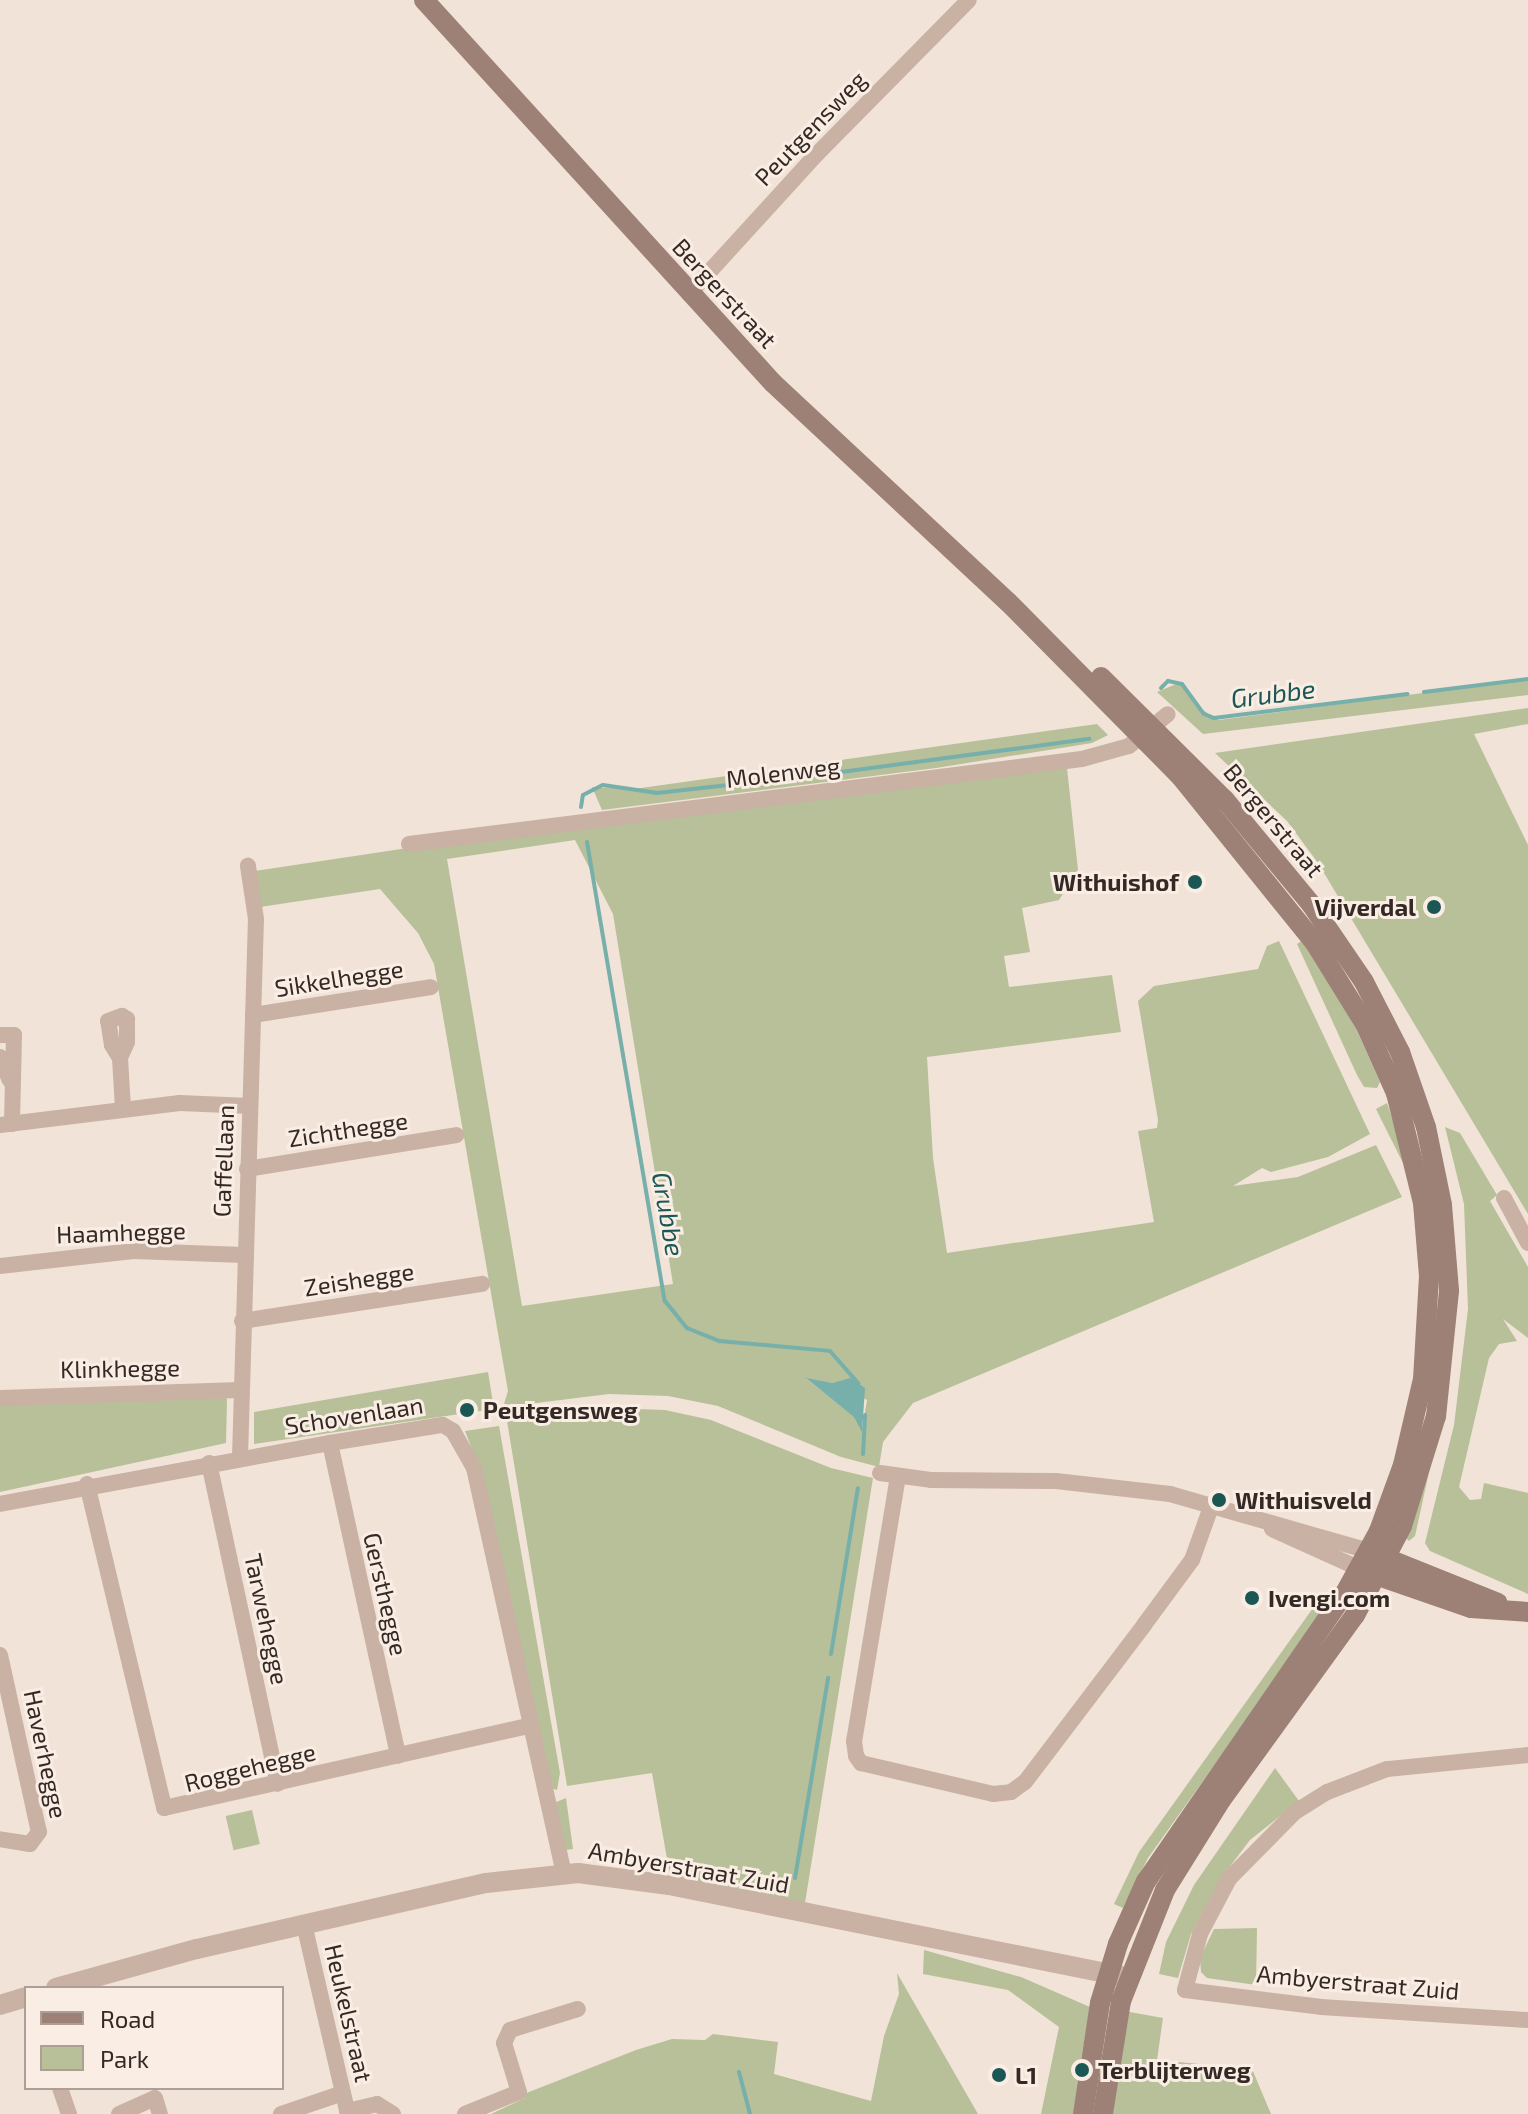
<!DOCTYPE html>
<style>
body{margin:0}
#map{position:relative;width:1528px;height:2114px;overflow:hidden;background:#f1e3d8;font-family:"Exo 2",sans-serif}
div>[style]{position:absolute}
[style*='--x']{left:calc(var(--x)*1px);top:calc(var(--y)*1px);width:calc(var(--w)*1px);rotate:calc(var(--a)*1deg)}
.green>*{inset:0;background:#b7c098;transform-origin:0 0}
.water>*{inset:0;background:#77afab}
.stream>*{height:4px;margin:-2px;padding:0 2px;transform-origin:2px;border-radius:2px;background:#77afab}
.minor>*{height:16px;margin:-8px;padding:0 8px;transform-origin:8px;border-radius:8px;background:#c9b1a4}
.tertiary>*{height:20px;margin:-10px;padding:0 10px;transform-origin:10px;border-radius:10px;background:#c9b1a4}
.secondary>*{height:20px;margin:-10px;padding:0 10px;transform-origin:10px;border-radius:10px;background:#9d8076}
.dots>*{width:22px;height:22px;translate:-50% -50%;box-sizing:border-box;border:4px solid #f9ede4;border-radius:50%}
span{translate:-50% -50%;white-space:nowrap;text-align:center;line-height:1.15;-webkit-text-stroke:6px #f9ede4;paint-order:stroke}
.street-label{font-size:24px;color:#352926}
.poi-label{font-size:24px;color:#352926;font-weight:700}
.right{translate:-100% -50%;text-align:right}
.left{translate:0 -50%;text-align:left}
.water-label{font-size:26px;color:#1b5754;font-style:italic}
.legend{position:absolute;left:24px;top:1986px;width:260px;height:104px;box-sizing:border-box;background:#f9ede4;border:2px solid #ab9f98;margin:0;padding:10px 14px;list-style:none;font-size:24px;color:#352926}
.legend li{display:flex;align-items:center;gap:16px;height:40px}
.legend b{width:40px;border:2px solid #ab9f98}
</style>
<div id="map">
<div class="green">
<div style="clip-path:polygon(1528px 679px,1528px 695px,1203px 734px,1157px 692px,1181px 682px,1201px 709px,1219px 720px)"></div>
<div style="clip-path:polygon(1528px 708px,1528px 724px,1474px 734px,1528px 845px,1528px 1214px,1318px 863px,1287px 821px,1215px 753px)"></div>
<div style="clip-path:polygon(1097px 724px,1108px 735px,1092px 743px,936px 768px,602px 810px,592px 787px,634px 789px)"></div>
<div style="clip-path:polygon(evenodd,1067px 768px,1078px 870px,1059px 900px,1022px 908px,1030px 952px,1004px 956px,1009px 987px,1112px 975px,1121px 1032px,927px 1057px,933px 1158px,947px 1253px,1154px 1222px,1138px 1131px,1157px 1128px,1158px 1120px,1138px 1001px,1154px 986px,1258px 969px,1267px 946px,1279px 941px,1370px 1134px,1328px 1157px,1271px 1172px,1262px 1168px,1233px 1186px,1298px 1177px,1376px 1145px,1402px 1197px,913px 1403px,883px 1442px,879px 1467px,841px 1457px,718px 1406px,668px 1396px,609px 1394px,503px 1407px,508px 1391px,434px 964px,418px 933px,380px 889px,260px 907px,255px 871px,441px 843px,1067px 768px,575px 840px,613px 914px,673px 1284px,522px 1306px,447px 859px,575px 840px,1067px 768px,807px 1379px,833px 1383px,867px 1400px,862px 1430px,855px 1417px,807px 1379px)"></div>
<div style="clip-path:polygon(1303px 940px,1343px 1000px,1380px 1082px,1377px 1088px,1364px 1087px,1357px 1075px,1297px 944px)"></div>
<div style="clip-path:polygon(1387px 1103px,1406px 1162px,1409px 1175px,1376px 1109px)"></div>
<div style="clip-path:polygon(1445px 1127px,1460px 1133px,1497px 1195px,1490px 1201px,1528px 1267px,1528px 1338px,1503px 1319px,1517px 1341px,1499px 1344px,1489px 1358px,1459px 1487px,1470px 1500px,1481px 1499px,1484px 1483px,1528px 1493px,1528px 1594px,1430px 1551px,1425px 1543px,1454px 1425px,1468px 1309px,1464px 1204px)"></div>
<div style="clip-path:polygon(488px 1372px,494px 1409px,254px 1444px,254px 1412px)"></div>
<div style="clip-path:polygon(222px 1396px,227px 1399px,226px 1443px,0 1492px,0 1402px)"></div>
<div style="clip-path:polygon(609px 1408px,665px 1410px,711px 1420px,831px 1468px,873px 1478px,805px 1903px,670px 1876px,652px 1773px,567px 1786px,507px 1421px)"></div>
<div style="clip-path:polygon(499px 1426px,560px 1773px,557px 1790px,551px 1788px,480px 1470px,465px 1431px)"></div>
<div style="clip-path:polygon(1429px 1472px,1415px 1536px,1409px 1541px,1405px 1537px)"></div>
<div style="clip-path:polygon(1318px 1601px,1327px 1607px,1148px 1858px,1123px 1908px,1114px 1904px,1139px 1852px)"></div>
<div style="clip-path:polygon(1275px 1768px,1299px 1801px,1250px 1840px,1222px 1877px,1191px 1934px,1178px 1978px,1159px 1974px,1166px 1942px,1194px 1885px)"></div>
<div style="clip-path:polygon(566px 1798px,573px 1849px,565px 1850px,554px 1803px)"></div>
<div style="left:252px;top:1810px;width:35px;height:27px;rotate:77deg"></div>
<div style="clip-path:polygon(1257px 1928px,1256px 1985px,1207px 1978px,1201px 1972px,1200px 1958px,1214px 1929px)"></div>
<div style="clip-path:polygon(924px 1950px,1021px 1977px,1090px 2007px,1079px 2071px,1083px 2074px,1079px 2114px,1041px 2114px,1059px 2027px,1008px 1990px,923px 1974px)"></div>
<div style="clip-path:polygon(897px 1973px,978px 2114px,491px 2114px,525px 2098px,524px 2094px,636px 2050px,672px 2039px,705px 2040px,713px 2034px,778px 2042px,774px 2074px,871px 2101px,884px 2036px,899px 1994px)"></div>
<div style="clip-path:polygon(1124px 2011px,1163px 2018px,1157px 2060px,1252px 2069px,1271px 2114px,1108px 2114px)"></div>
</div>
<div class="water">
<div style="clip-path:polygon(806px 1378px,833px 1383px,850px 1378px,865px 1388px,862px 1432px,854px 1417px)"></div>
</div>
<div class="stream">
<div style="--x:1161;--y:688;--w:10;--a:-45"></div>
<div style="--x:1168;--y:681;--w:14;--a:12"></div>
<div style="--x:1182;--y:684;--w:37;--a:54"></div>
<div style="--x:1204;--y:714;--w:11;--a:22"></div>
<div style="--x:1214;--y:718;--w:195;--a:-7.1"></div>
<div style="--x:1424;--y:692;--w:105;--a:-7.1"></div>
<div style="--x:796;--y:778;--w:296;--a:-7.6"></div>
<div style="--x:581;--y:807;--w:12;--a:-81"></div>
<div style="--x:583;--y:795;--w:22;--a:-27"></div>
<div style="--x:603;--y:785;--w:55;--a:8.4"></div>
<div style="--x:657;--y:793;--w:126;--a:-6.4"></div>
<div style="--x:587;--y:842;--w:466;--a:80.4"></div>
<div style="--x:665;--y:1301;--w:35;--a:51"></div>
<div style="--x:687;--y:1328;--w:35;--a:22"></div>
<div style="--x:719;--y:1341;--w:111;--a:5.1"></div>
<div style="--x:830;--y:1351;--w:43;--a:48.8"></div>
<div style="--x:863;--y:1454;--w:39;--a:-87"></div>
<div style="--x:831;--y:1654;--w:168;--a:-80.8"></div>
<div style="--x:795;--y:1878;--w:203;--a:-80.6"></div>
<div style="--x:743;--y:1883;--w:27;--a:10"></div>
<div style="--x:739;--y:2072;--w:43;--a:75.3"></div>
</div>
<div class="minor">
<div style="--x:689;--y:294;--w:187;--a:-47.6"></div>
<div style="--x:815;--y:156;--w:219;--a:-45.4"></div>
<div style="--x:409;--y:844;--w:678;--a:-7.2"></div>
<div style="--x:1082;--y:759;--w:49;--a:-15.5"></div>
<div style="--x:1129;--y:746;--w:50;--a:-39.4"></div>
<div style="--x:253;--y:1015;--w:180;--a:-8.9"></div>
<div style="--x:0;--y:1035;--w:14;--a:0"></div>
<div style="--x:14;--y:1035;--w:89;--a:91.3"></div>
<div style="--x:0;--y:1057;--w:25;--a:67"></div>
<div style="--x:120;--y:1058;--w:15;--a:-122"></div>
<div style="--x:112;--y:1045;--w:24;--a:-99"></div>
<div style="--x:108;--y:1021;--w:15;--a:-20"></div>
<div style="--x:122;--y:1016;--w:6;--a:31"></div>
<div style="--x:127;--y:1019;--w:23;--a:90"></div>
<div style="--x:127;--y:1042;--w:17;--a:114"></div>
<div style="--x:120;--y:1058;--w:51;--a:86.6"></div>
<div style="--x:0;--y:1125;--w:181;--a:-7"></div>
<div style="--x:180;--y:1103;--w:69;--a:2.5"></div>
<div style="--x:247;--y:1169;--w:212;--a:-9.2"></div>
<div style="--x:1504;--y:1198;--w:51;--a:61.9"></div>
<div style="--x:0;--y:1266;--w:134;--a:-6.4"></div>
<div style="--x:133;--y:1251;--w:111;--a:2.1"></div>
<div style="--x:242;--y:1321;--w:243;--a:-8.8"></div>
<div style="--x:0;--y:1398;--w:240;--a:-1.9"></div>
<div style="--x:330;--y:1443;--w:320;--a:77.7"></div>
<div style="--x:240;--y:1457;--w:538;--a:-88.3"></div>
<div style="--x:256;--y:919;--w:54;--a:-98.6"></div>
<div style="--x:209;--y:1463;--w:328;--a:77.9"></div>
<div style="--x:880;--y:1473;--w:51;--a:7.8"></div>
<div style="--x:931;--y:1480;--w:125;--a:0.5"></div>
<div style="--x:1056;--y:1481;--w:115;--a:6.5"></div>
<div style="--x:1170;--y:1494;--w:207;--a:16"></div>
<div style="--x:898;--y:1476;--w:269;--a:99.4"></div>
<div style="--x:854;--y:1741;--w:15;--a:82"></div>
<div style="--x:856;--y:1756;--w:9;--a:54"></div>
<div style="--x:861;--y:1763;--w:136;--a:13.2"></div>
<div style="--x:993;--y:1794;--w:18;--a:-6"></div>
<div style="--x:1011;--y:1792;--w:17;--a:-36"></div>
<div style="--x:1025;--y:1782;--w:197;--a:-52.8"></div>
<div style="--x:1144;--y:1625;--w:81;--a:-53.6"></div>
<div style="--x:1192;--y:1560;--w:59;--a:-70.3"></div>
<div style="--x:87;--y:1484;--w:333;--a:76.6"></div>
<div style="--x:164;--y:1808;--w:376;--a:-12.7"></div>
<div style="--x:0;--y:1504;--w:336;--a:-10.5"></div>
<div style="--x:330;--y:1443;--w:114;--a:-9.1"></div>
<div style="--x:443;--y:1425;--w:12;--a:31"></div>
<div style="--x:453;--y:1431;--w:43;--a:60.4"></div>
<div style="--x:474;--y:1468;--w:416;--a:77.5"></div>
<div style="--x:1272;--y:1529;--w:97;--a:24.4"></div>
<div style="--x:0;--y:1655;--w:181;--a:77.6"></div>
<div style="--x:39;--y:1832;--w:15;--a:127"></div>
<div style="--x:30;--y:1844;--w:30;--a:-171"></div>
<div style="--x:1528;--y:1755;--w:142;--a:174.3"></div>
<div style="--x:1387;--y:1769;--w:64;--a:159"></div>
<div style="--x:1327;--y:1792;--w:39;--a:148"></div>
<div style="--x:1294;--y:1813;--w:93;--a:134.6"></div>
<div style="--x:1229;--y:1879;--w:62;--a:117.8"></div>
<div style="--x:1200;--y:1934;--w:58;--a:105"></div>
<div style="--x:1185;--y:1990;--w:137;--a:7.1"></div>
<div style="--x:1321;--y:2007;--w:207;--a:3.6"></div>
<div style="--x:304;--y:1924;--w:195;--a:77"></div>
<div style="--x:60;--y:2088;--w:28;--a:71"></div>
<div style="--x:347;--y:2111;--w:31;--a:-13"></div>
<div style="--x:377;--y:2104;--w:19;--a:32"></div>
<div style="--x:119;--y:2114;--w:39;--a:-24"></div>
<div style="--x:155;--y:2098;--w:17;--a:73"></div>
<div style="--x:281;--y:2114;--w:65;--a:-18.7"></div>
<div style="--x:465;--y:2114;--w:58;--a:-22.2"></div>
<div style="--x:519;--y:2092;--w:51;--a:-107"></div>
<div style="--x:504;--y:2043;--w:14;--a:-65"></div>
<div style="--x:510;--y:2030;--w:71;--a:-17.2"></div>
</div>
<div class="tertiary">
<div style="--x:56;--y:1988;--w:146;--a:-15.5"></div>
<div style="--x:197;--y:1949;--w:296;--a:-12.9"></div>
<div style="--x:486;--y:1883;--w:93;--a:-6.2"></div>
<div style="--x:578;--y:1873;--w:92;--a:7.5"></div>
<div style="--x:669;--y:1885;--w:465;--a:11.4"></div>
<div style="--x:0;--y:2005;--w:27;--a:-17"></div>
</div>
<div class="secondary">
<div style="--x:424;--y:0;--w:518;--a:47.66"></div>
<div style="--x:773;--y:383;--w:321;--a:43"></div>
<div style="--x:1008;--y:602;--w:246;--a:45.3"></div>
<div style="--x:1181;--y:777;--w:213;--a:51.1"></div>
<div style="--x:1315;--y:943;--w:95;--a:58.3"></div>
<div style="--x:1365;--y:1024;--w:76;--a:65.8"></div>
<div style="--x:1396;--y:1093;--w:113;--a:76.2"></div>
<div style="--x:1423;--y:1203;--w:73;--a:85.3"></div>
<div style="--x:1429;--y:1276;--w:103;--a:93.3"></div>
<div style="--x:1423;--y:1379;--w:88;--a:103.1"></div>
<div style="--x:1403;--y:1465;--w:70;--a:110"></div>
<div style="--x:1379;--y:1531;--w:71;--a:118.7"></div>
<div style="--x:1345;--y:1593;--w:350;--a:124.6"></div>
<div style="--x:1146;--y:1881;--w:69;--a:114"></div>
<div style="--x:1118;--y:1944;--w:62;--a:107"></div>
<div style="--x:1100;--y:2003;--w:112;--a:98.7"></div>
<div style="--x:1101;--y:677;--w:175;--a:44.8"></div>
<div style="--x:1225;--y:800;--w:135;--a:50.4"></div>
<div style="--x:1311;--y:904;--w:94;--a:55.8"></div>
<div style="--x:1364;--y:982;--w:79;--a:62.8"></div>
<div style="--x:1400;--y:1052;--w:79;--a:70.9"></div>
<div style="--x:1426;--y:1127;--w:80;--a:78.4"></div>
<div style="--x:1442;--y:1205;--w:86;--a:85.3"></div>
<div style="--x:1449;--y:1291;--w:126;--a:95.9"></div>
<div style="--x:1436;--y:1416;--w:115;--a:107.2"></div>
<div style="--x:1402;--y:1526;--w:101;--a:117.8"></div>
<div style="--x:1355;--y:1615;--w:228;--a:125.9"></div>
<div style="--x:1221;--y:1800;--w:106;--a:121.9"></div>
<div style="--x:1165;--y:1890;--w:119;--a:111.6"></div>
<div style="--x:1121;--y:2001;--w:114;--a:99.1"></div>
<div style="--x:1376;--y:1554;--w:131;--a:21.9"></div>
<div style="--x:1367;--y:1572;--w:110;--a:19.1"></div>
<div style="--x:1471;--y:1608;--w:57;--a:4"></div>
</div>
<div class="dots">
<div style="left:1195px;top:882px;background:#1b5754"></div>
<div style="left:1434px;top:907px;background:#1b5754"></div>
<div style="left:467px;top:1410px;background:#1b5754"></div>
<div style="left:1219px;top:1500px;background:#1b5754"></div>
<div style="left:1252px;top:1598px;background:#1b5754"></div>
<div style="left:1082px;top:2070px;background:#1b5754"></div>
<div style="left:999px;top:2075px;background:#1b5754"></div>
</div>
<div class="street-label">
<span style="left:810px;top:128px;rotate:-46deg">Peutgensweg</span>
<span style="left:725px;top:293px;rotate:47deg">Bergerstraat</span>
<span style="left:783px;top:772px;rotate:-7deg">Molenweg</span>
<span style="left:1274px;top:820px;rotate:50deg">Bergerstraat</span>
<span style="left:339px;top:978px;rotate:-9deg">Sikkelhegge</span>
<span style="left:348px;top:1129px;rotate:-9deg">Zichthegge</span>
<span style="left:223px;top:1161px;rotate:-88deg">Gaffellaan</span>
<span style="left:121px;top:1232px;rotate:-2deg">Haamhegge</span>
<span style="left:359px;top:1279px;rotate:-9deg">Zeishegge</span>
<span style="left:120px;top:1368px;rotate:-1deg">Klinkhegge</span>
<span style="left:354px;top:1415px;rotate:-9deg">Schovenlaan</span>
<span style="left:386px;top:1594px;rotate:77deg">Gersthegge</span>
<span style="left:267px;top:1619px;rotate:78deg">Tarwehegge</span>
<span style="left:46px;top:1754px;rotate:78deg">Haverhegge</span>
<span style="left:250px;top:1767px;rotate:-14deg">Roggehegge</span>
<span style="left:689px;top:1867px;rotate:10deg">Ambyerstraat Zuid</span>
<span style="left:1358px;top:1982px;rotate:5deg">Ambyerstraat Zuid</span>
<span style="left:349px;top:2013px;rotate:77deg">Heukelstraat</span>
</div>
<div class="poi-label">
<span class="right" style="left:1179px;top:882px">Withuishof</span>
<span class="right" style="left:1416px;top:907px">Vijverdal</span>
<span class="left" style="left:483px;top:1410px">Peutgensweg</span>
<span class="left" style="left:1235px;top:1500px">Withuisveld</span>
<span class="left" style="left:1268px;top:1598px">Ivengi.com</span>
<span class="left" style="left:1098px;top:2070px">Terblijterweg</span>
<span class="left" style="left:1015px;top:2075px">L1</span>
</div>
<div class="water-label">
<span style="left:1273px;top:693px;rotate:-7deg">Grubbe</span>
<span style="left:669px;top:1214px;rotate:80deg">Grubbe</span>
</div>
<ul class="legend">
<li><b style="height:10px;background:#9d8076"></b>Road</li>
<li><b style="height:22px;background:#b7c098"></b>Park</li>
</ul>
</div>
